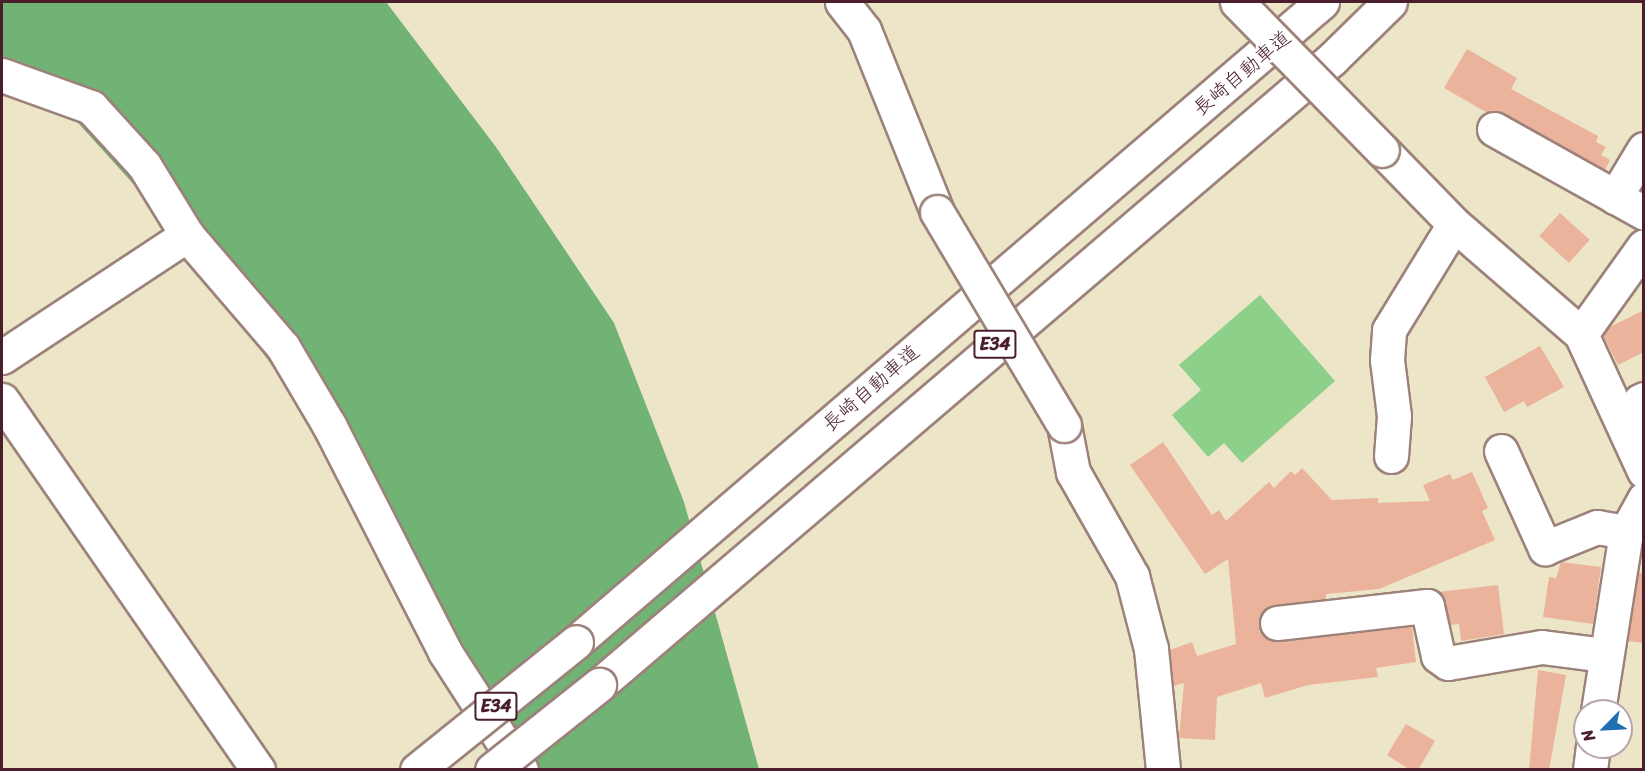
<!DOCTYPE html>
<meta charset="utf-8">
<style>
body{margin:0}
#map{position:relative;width:1645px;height:771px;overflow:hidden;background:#ede5c8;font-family:Sriracha,"Klee One",sans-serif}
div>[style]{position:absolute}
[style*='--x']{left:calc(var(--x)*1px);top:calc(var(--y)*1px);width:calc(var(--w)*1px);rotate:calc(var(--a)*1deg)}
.green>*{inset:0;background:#8cd089}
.forest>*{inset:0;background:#71b275}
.building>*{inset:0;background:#ebb29c;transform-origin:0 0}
.roads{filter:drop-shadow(2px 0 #9c827a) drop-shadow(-2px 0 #9c827a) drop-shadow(0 2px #9c827a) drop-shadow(0 -2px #9c827a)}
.minor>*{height:33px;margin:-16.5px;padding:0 16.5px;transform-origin:16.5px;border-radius:16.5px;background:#fff}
.highway>*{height:33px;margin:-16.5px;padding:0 16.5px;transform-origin:16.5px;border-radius:16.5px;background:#fff}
.bridges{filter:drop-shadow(2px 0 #9c827a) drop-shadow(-2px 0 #9c827a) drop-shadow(0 2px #9c827a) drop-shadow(0 -2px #9c827a)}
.minor-bridge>*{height:33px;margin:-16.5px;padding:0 16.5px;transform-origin:16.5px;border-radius:16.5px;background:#fff}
.highway-bridge>*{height:33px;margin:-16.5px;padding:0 16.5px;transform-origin:16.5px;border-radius:16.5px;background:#fff}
span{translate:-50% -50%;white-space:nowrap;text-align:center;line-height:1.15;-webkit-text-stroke:5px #fff;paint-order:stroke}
.shield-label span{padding:2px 4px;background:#fff;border:2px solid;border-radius:4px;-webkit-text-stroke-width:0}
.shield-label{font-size:18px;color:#4a1f2b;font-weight:700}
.street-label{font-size:20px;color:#4a1f2b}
.frame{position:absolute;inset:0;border:3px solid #4a1f2b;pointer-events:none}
.north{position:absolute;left:1573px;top:699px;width:60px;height:60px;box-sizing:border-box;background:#fff;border:2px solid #b7a5aa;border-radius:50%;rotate:246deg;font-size:16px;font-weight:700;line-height:24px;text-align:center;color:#4a1f2b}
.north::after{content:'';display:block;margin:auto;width:21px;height:27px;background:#1f6fb2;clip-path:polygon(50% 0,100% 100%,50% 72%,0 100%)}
</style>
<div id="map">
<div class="green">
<div style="clip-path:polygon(1260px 295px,1335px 381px,1242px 463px,1224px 443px,1208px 457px,1172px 415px,1201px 390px,1179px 365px)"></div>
</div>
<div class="forest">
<div style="clip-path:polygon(2px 2px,386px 2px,496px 147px,614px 323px,684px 502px,759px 769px,539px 769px,397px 537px,166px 220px,70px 114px,2px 69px)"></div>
</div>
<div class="building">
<div style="clip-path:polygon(1467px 49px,1517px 78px,1511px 89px,1598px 136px,1596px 142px,1606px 147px,1601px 155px,1610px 160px,1605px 170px,1503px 113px,1486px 112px,1444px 88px)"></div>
<div style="left:1560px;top:213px;width:40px;height:31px;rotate:42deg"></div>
<div style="clip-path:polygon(1644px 310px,1644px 352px,1618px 365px,1603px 335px,1608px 328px)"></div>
<div style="clip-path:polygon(1540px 346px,1564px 387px,1527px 407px,1524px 401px,1504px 412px,1485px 377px)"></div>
<div style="clip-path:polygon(1163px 442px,1212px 515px,1219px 510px,1226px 521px,1269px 482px,1274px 488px,1291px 471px,1295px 475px,1302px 468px,1332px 500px,1378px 498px,1378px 503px,1430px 501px,1423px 485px,1450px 474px,1453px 480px,1472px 472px,1488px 508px,1482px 511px,1495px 540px,1379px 589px,1326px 594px,1326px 599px,1266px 608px,1259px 626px,1262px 635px,1279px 642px,1412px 627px,1416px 662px,1376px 668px,1378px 677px,1308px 685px,1265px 698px,1261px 683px,1217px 697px,1215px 740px,1179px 738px,1184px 683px,1174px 686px,1170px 650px,1192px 642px,1197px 656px,1236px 644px,1228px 559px,1205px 574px,1130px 465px)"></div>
<div style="clip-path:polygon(1561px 562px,1601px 567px,1593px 624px,1543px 617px,1549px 577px,1556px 578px)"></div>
<div style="clip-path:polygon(1639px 573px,1644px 573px,1644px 643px,1628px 641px)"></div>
<div style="clip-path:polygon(1498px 585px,1504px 634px,1461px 641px,1459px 624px,1450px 625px,1445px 601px,1438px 592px)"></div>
<div style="clip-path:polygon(1538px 670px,1566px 675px,1549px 770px,1529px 770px)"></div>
<div style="clip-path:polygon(1406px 724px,1435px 741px,1418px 770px,1410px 770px,1387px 755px)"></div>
</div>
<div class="roads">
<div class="minor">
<div style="--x:842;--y:2;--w:36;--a:52"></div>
<div style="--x:864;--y:30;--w:196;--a:68.1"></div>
<div style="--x:2;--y:75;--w:95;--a:19.8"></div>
<div style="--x:91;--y:107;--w:79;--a:47.6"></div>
<div style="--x:144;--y:165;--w:82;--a:58.4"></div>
<div style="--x:187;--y:235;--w:148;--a:49.4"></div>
<div style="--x:283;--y:347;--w:91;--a:59.5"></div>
<div style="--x:329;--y:425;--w:255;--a:62.9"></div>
<div style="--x:445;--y:652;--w:140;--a:57.2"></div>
<div style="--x:1494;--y:129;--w:172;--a:29.2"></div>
<div style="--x:1382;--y:150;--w:103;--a:45.8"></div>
<div style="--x:1454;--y:224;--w:168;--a:40.9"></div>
<div style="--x:1581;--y:334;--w:151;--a:65.3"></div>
<div style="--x:1615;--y:197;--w:56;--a:-58.9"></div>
<div style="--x:1581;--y:334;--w:108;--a:-54.4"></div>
<div style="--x:2;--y:357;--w:222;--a:-33.4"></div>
<div style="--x:1644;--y:399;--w:4;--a:153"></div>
<div style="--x:1640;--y:401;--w:30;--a:82"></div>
<div style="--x:2;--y:400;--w:450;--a:55.3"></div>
<div style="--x:1064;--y:425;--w:48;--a:79.2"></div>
<div style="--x:1073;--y:472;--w:120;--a:60.4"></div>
<div style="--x:1132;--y:576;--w:75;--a:75.4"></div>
<div style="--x:1151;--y:649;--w:122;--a:84.3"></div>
<div style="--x:1501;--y:451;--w:107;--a:65.6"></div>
<div style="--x:1545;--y:548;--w:56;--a:-22"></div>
<div style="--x:1597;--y:527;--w:29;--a:10"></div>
<div style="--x:1391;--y:456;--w:40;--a:-85.7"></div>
<div style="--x:1394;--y:416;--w:56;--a:-97.1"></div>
<div style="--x:1387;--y:360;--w:30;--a:-86"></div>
<div style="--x:1389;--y:330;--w:124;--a:-58.5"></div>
<div style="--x:1277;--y:623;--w:151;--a:-6.5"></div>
<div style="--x:1427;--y:606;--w:51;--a:77.6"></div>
<div style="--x:1438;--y:656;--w:12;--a:35"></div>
<div style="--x:1448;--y:663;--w:95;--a:-9.7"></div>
<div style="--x:1542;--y:647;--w:64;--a:7.2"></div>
<div style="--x:1598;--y:711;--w:181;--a:-81.1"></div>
<div style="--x:1626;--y:532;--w:38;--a:-61"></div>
<div style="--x:1590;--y:770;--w:23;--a:-83"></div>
</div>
<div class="highway">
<div style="--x:576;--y:642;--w:983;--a:-40.63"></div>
<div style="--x:599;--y:685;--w:964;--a:-40.5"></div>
<div style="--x:1332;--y:59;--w:81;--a:-44.5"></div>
</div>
</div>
<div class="bridges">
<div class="minor-bridge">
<div style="--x:1237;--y:2;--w:207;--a:45.6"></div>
<div style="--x:937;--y:212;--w:248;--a:59.2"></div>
</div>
<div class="highway-bridge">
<div style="--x:417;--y:770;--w:204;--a:-38.8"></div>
<div style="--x:492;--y:770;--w:137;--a:-38.5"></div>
</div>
</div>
<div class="shield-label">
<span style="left:995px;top:344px">E34</span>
<span style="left:496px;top:706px">E34</span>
</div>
<div class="street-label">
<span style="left:1242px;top:73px;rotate:-40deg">長崎自動車道</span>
<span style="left:871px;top:388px;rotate:-41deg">長崎自動車道</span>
</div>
<div class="frame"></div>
<div class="north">N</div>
</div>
